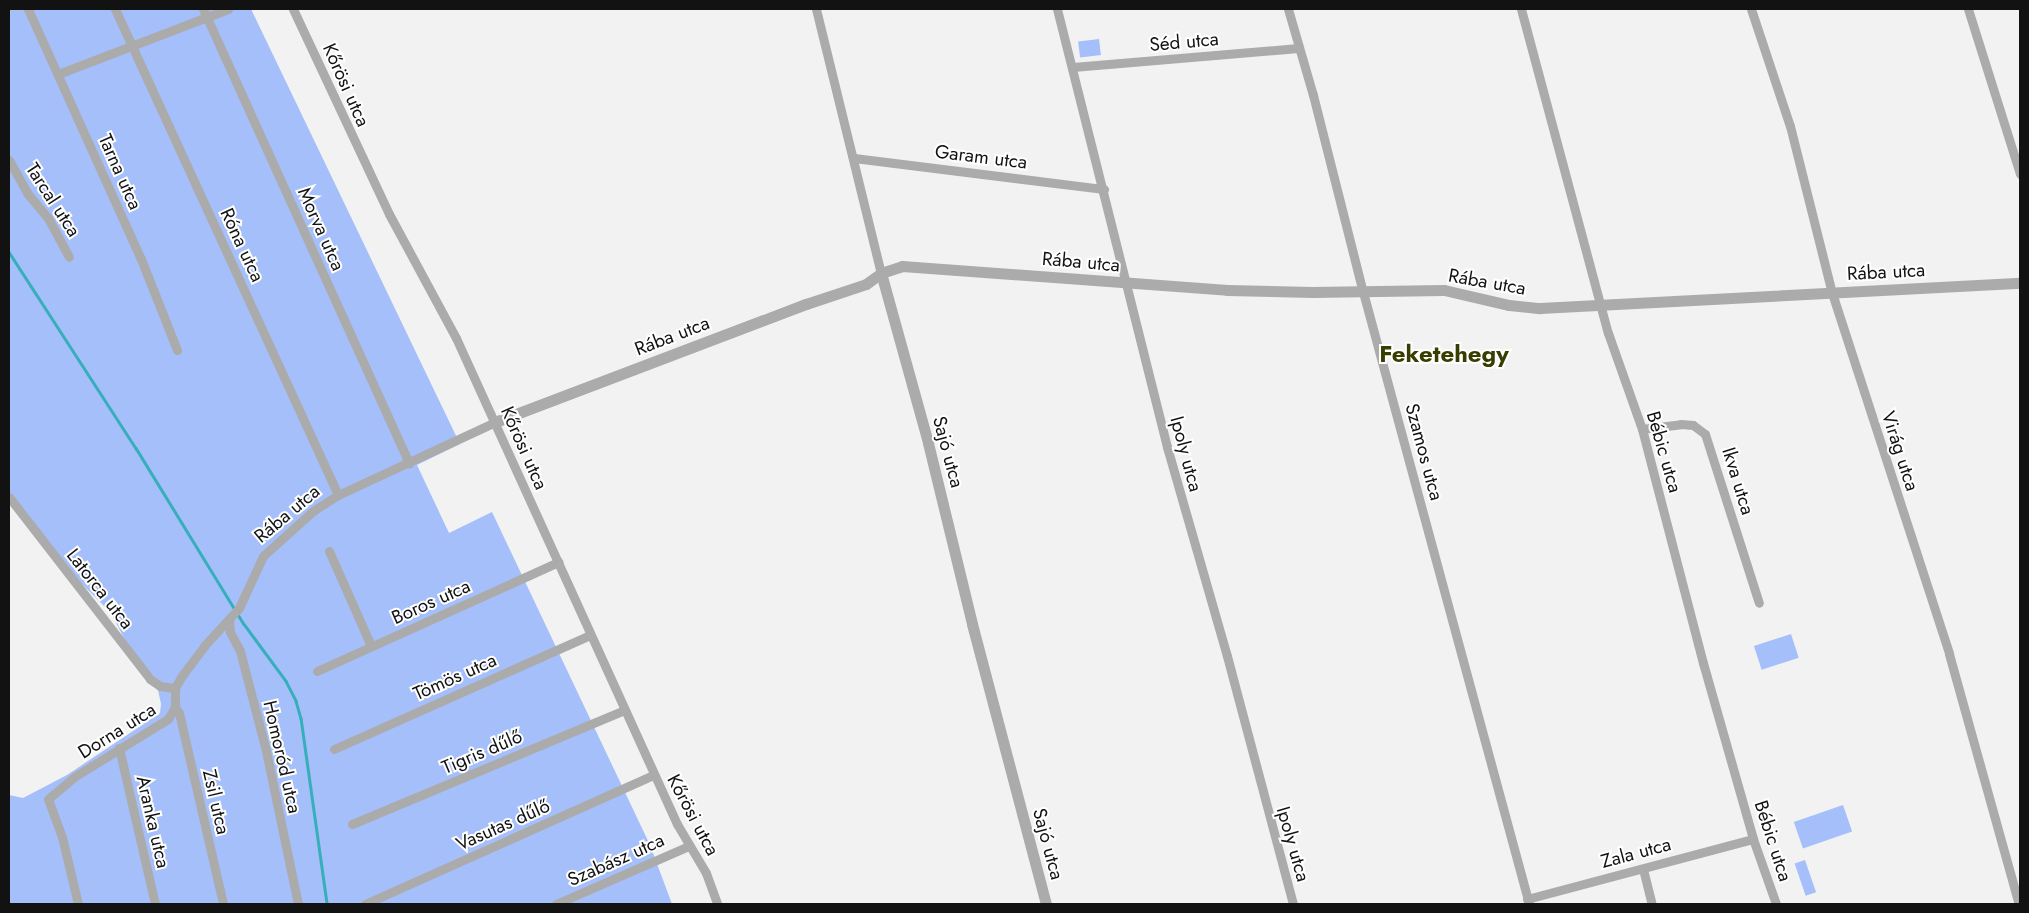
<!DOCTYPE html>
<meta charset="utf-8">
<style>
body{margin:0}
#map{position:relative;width:2029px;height:913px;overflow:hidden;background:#f2f2f3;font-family:Jost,sans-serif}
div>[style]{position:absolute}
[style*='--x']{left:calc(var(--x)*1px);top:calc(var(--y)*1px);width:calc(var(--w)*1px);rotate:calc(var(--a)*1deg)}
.green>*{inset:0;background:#a5bffa;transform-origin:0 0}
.stream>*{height:2.5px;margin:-1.25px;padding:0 1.25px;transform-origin:1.25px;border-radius:1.25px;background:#37aebc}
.minor>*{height:9px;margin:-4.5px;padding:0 4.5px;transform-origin:4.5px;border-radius:4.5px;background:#acabab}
.tertiary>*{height:11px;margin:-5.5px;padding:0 5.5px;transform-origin:5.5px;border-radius:5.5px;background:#acabab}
span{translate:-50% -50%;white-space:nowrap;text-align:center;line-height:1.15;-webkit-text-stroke:4px #fff;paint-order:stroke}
.street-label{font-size:19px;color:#121213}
.district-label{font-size:24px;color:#383e00;font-weight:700}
.frame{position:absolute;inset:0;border:10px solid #121213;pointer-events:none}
</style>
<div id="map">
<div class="green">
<div style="clip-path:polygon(9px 9px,251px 9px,460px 444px,417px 465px,449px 533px,492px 512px,650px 845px,672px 904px,9px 904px,9px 795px,23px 798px,67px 775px,160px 713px,161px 704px,158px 690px,161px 685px,127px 644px,111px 613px,60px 562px,9px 491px)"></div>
<div style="left:1099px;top:39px;width:16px;height:21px;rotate:83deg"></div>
<div style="left:1791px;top:634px;width:25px;height:39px;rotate:72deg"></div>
<div style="left:1843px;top:805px;width:28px;height:52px;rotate:71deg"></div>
<div style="left:1805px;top:860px;width:34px;height:11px;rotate:71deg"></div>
</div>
<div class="stream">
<div style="--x:9;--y:252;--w:234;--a:57.1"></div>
<div style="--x:136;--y:448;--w:206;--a:58.5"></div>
<div style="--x:244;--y:624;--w:71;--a:53.6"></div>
<div style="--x:286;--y:681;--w:22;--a:63"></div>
<div style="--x:296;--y:701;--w:18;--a:74"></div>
<div style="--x:301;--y:718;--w:188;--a:82"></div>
</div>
<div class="minor">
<div style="--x:28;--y:9;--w:274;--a:65.7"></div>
<div style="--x:141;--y:259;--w:98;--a:68.4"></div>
<div style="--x:115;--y:9;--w:535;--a:65.35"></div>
<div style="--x:203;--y:9;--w:499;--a:65.6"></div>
<div style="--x:293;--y:9;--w:226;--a:64.9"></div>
<div style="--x:389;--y:214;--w:141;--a:61.6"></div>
<div style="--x:456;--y:338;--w:534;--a:65.55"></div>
<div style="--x:677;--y:824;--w:57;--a:59.4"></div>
<div style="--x:706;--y:873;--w:33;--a:70"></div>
<div style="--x:816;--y:9;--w:272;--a:76.2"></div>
<div style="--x:1057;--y:9;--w:452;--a:75.9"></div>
<div style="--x:1167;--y:447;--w:217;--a:74"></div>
<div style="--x:1227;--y:656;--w:257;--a:75.1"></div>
<div style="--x:1288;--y:9;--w:90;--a:73.8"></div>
<div style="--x:1313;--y:95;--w:203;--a:75.8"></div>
<div style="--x:1363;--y:292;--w:634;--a:74.82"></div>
<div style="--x:1521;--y:9;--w:335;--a:75"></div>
<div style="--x:1608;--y:333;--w:102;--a:70.5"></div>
<div style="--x:1642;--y:429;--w:242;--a:75.4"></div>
<div style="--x:1703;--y:663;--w:183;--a:74.1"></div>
<div style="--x:1753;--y:839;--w:69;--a:70.5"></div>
<div style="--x:1751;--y:9;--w:123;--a:71.6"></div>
<div style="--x:1790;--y:126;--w:172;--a:75.9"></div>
<div style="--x:1832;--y:293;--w:379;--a:72"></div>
<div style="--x:1949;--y:654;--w:260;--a:74.4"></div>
<div style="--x:1968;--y:9;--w:173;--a:72.5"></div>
<div style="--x:1073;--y:67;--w:226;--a:-4.8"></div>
<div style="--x:58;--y:74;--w:182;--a:-20.9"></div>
<div style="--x:854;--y:158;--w:252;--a:7.1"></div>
<div style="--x:9;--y:160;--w:38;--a:61"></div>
<div style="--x:27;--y:193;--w:33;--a:50"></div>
<div style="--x:48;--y:218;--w:44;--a:61.7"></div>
<div style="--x:1642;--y:429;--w:39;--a:-7"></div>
<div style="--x:1681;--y:424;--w:12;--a:5"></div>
<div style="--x:1693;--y:425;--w:15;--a:37"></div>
<div style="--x:1705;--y:434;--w:177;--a:72.3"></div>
<div style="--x:9;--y:497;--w:230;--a:52.2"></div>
<div style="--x:150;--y:679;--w:12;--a:35"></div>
<div style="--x:160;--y:686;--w:15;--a:8"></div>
<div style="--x:329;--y:551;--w:104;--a:66.1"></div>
<div style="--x:229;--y:619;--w:13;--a:86"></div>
<div style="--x:230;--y:632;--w:21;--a:62"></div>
<div style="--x:240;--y:651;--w:103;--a:75.4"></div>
<div style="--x:266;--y:751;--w:156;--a:78.2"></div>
<div style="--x:317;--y:671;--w:265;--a:-24.3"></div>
<div style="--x:175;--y:707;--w:7;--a:56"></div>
<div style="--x:179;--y:713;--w:196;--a:77"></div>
<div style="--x:119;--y:748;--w:160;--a:77"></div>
<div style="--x:334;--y:749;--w:280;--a:-24"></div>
<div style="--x:352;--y:824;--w:295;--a:-22.7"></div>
<div style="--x:1643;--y:869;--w:36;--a:76"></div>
<div style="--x:1527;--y:899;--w:234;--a:-14.9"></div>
<div style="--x:78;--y:904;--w:69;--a:-103.4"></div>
<div style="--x:62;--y:837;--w:40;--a:-110.2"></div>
<div style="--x:48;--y:799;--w:34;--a:-40"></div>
<div style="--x:74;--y:777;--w:110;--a:-31.7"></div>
<div style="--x:168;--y:719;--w:14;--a:-60"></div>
<div style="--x:175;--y:707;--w:19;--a:-90"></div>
<div style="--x:175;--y:688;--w:13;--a:-61"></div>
<div style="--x:181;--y:677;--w:39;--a:-53"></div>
<div style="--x:204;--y:646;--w:52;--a:-47.4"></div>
<div style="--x:239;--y:608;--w:57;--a:-65.2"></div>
<div style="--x:263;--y:556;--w:67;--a:-42"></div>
<div style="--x:313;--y:511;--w:30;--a:-33"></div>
<div style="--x:338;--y:495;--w:173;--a:-24.9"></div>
<div style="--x:365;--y:904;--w:316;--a:-24.1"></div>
<div style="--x:556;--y:904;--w:145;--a:-23.6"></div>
</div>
<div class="tertiary">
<div style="--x:881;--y:273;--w:176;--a:74.5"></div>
<div style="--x:928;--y:443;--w:186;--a:76.3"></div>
<div style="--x:972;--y:624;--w:290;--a:75.2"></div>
<div style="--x:495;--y:422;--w:333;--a:-20.8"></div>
<div style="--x:806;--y:304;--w:63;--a:-18.4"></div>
<div style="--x:866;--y:284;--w:19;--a:-36"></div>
<div style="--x:881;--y:273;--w:22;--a:-18"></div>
<div style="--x:902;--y:266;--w:326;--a:4.2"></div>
<div style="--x:1227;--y:290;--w:85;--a:1.3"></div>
<div style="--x:1312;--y:292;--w:132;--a:-0.9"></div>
<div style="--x:1444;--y:290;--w:67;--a:13"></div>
<div style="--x:1509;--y:305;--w:31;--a:6"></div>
<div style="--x:1540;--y:308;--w:481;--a:-3"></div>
</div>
<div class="street-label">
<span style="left:1184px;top:42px;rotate:-5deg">Séd utca</span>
<span style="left:346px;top:85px;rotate:66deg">Kőrösi utca</span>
<span style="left:981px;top:157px;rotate:7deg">Garam utca</span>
<span style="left:120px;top:172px;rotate:66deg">Tarna utca</span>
<span style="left:53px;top:200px;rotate:57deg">Tarcal utca</span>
<span style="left:321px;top:229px;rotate:66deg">Morva utca</span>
<span style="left:242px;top:245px;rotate:65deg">Róna utca</span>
<span style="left:1081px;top:262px;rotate:5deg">Rába utca</span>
<span style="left:1886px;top:272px;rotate:-3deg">Rába utca</span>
<span style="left:1487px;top:282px;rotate:10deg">Rába utca</span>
<span style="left:672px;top:336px;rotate:-21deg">Rába utca</span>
<span style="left:524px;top:448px;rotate:66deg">Kőrösi utca</span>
<span style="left:1900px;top:451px;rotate:72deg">Virág utca</span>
<span style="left:948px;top:452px;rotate:75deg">Sajó utca</span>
<span style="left:1424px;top:452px;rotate:75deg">Szamos utca</span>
<span style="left:1664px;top:452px;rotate:74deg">Bébic utca</span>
<span style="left:1186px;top:454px;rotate:75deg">Ipoly utca</span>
<span style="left:1738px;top:481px;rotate:73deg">Ikva utca</span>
<span style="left:287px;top:514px;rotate:-40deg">Rába utca</span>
<span style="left:100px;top:589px;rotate:52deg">Latorca utca</span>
<span style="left:431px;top:602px;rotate:-24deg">Boros utca</span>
<span style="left:455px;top:677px;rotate:-24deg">Tömös utca</span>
<span style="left:117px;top:731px;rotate:-32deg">Dorna utca</span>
<span style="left:482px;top:752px;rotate:-23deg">Tigris dűlő</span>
<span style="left:282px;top:757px;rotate:77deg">Homoród utca</span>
<span style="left:216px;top:802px;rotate:77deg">Zsil utca</span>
<span style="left:693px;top:815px;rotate:62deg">Kőrösi utca</span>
<span style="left:153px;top:822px;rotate:77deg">Aranka utca</span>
<span style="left:503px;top:825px;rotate:-24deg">Vasutas dűlő</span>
<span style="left:1773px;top:841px;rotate:72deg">Bébic utca</span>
<span style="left:1048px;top:844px;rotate:75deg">Sajó utca</span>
<span style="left:1293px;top:844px;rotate:74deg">Ipoly utca</span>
<span style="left:1636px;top:853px;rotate:-15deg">Zala utca</span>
<span style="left:616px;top:860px;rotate:-24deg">Szabász utca</span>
</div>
<div class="district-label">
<span style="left:1444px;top:354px">Feketehegy</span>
</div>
<div class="frame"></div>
</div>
